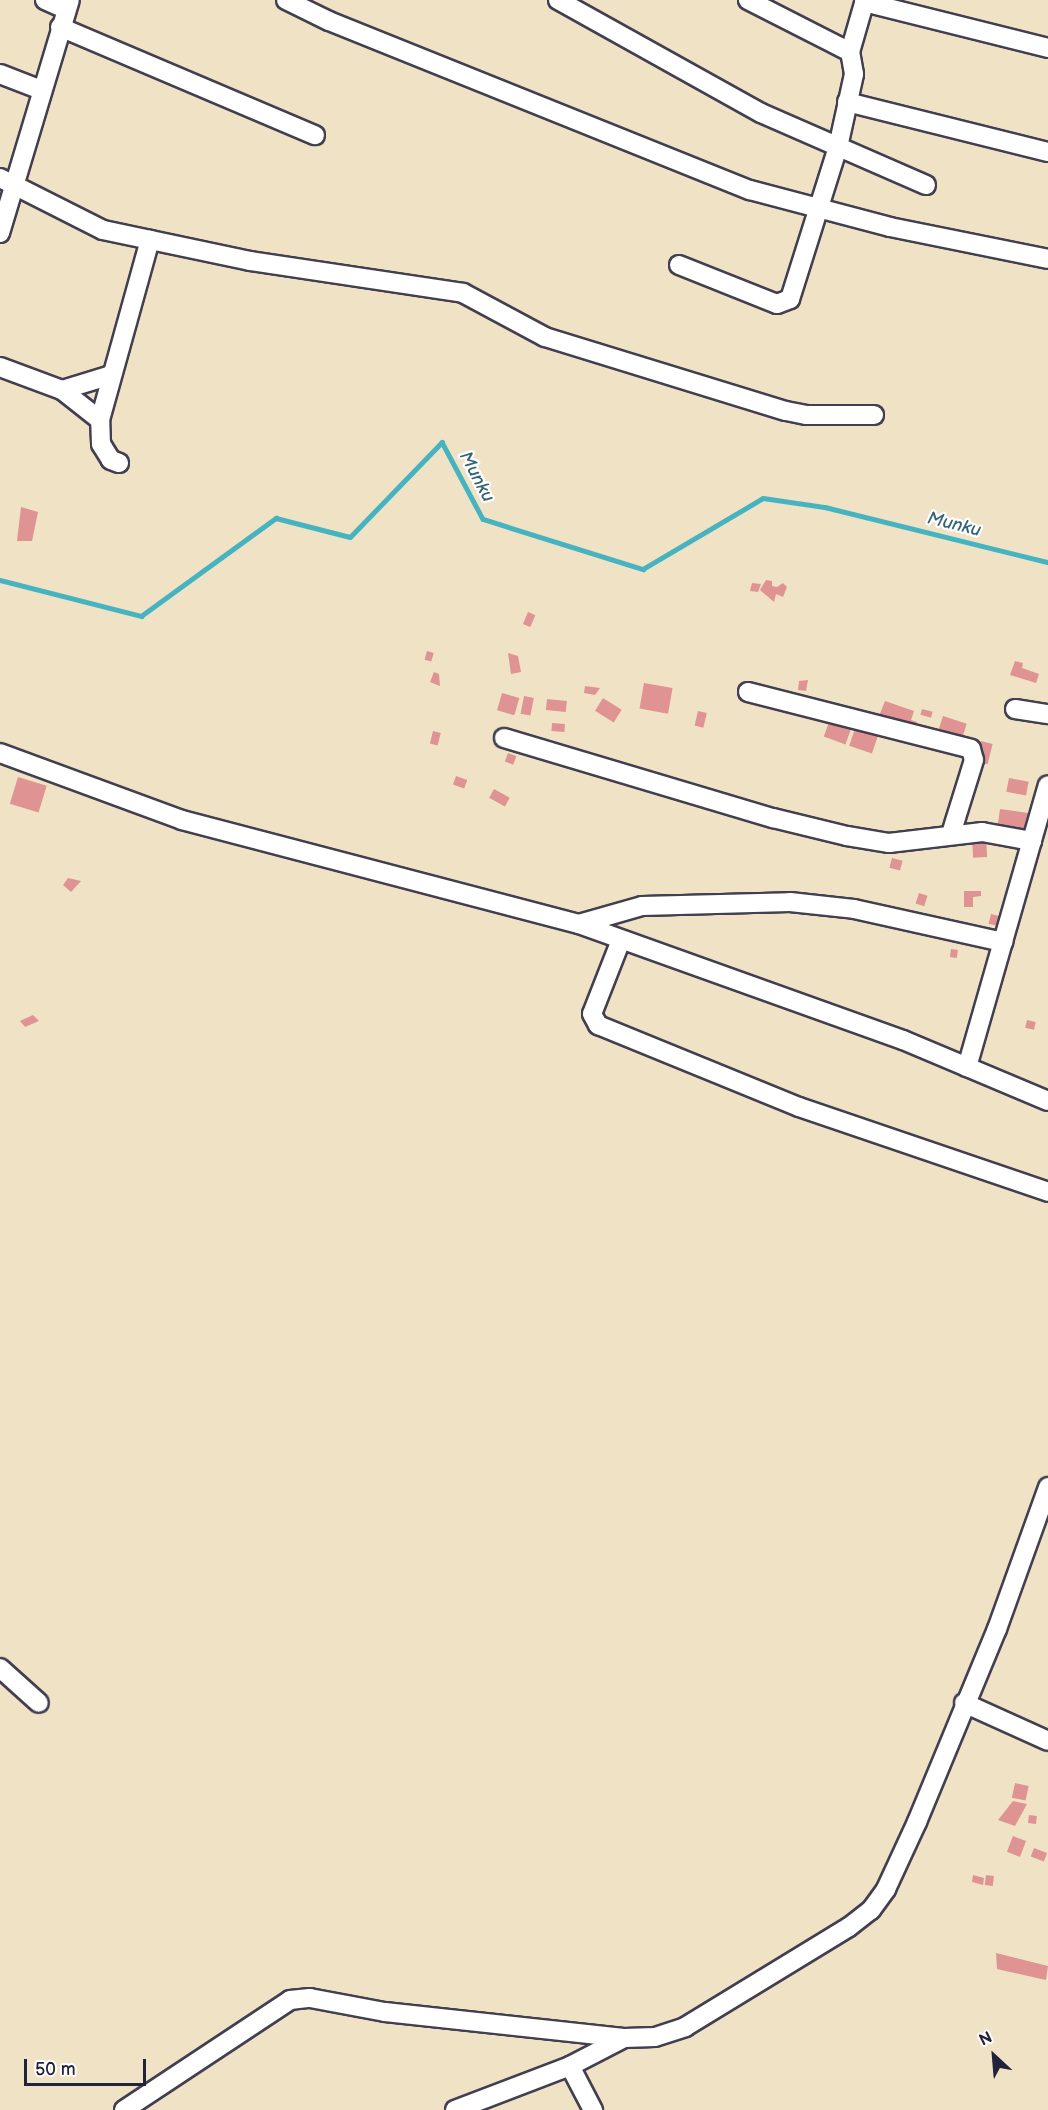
<!DOCTYPE html>
<style>
body{margin:0}
#map{position:relative;width:1048px;height:2110px;overflow:hidden;background:#f0e2c5;font-family:"Balsamiq Sans",sans-serif}
div>[style]{position:absolute}
[style*='--x']{left:calc(var(--x)*1px);top:calc(var(--y)*1px);width:calc(var(--w)*1px);rotate:calc(var(--a)*1deg)}
.stream>*{height:4.5px;margin:-2.25px;padding:0 2.25px;transform-origin:2.25px;border-radius:2.25px;background:#45b3c0}
.building>*{inset:0;background:#e09393;transform-origin:0 0}
.roads{filter:drop-shadow(2px 0 #413f50) drop-shadow(-2px 0 #413f50) drop-shadow(0 2px #413f50) drop-shadow(0 -2px #413f50)}
.minor>*{height:18px;margin:-9px;padding:0 9px;transform-origin:9px;border-radius:9px;background:#fff}
span{translate:-50% -50%;white-space:nowrap;text-align:center;line-height:1.15;-webkit-text-stroke:4.5px #fff;paint-order:stroke}
.water-label{font-size:18px;color:#326377;font-style:italic}
.north{position:absolute;left:964px;top:2026px;width:60px;height:60px;-webkit-text-stroke:4px #fff;paint-order:stroke;rotate:334deg;font-size:16px;font-weight:700;line-height:24px;text-align:center;color:#22223b}
.north::after{content:'';display:block;margin:auto;width:21px;height:27px;background:#22223b;clip-path:polygon(50% 0,100% 100%,50% 72%,0 100%)}
.scale{position:absolute;left:24px;top:2059px;width:122px;height:27px;box-sizing:border-box;border:3px solid #22223b;border-top:0;padding-left:8px;font-size:18px;line-height:21px;white-space:nowrap;color:#22223b;-webkit-text-stroke:4px #fff;paint-order:stroke}
</style>
<div id="map">
<div class="stream">
<div style="--x:0;--y:580;--w:146;--a:14.3"></div>
<div style="--x:141;--y:616;--w:167;--a:-36"></div>
<div style="--x:276;--y:518;--w:76;--a:14.4"></div>
<div style="--x:350;--y:537;--w:132;--a:-45.9"></div>
<div style="--x:442;--y:442;--w:87;--a:62"></div>
<div style="--x:483;--y:519;--w:168;--a:17.4"></div>
<div style="--x:643;--y:569;--w:139;--a:-30.6"></div>
<div style="--x:763;--y:498;--w:63;--a:8.3"></div>
<div style="--x:825;--y:507;--w:230;--a:13.9"></div>
</div>
<div class="building">
<div style="clip-path:polygon(21px 507px,38px 512px,32px 541px,17px 541px)"></div>
<div style="clip-path:polygon(766px 580px,772px 581px,772px 586px,777px 587px,783px 583px,787px 587px,783px 597px,776px 594px,774px 602px,760px 590px)"></div>
<div style="clip-path:polygon(752px 583px,761px 584px,758px 592px,750px 591px)"></div>
<div style="left:528px;top:612px;width:8px;height:13px;rotate:23deg"></div>
<div style="left:427px;top:651px;width:7px;height:9px;rotate:16deg"></div>
<div style="clip-path:polygon(508px 653px,518px 656px,521px 672px,511px 674px)"></div>
<div style="clip-path:polygon(1015px 661px,1023px 663px,1022px 668px,1039px 674px,1036px 683px,1010px 675px)"></div>
<div style="clip-path:polygon(434px 672px,439px 674px,440px 686px,430px 682px)"></div>
<div style="clip-path:polygon(808px 680px,806px 691px,798px 690px,799px 681px)"></div>
<div style="left:644px;top:683px;width:29px;height:26px;rotate:10deg"></div>
<div style="clip-path:polygon(585px 686px,600px 688px,595px 695px,584px 693px)"></div>
<div style="left:502px;top:693px;width:18px;height:18px;rotate:16deg"></div>
<div style="left:524px;top:696px;width:10px;height:18px;rotate:11deg"></div>
<div style="left:603px;top:698px;width:22px;height:15px;rotate:32deg"></div>
<div style="left:547px;top:699px;width:20px;height:11px;rotate:6deg"></div>
<div style="clip-path:polygon(885px 701px,914px 711px,911px 720px,917px 722px,914px 730px,879px 716px)"></div>
<div style="left:922px;top:709px;width:11px;height:6px;rotate:15deg"></div>
<div style="left:698px;top:711px;width:9px;height:15px;rotate:13deg"></div>
<div style="left:832px;top:714px;width:23px;height:24px;rotate:20deg"></div>
<div style="left:943px;top:716px;width:25px;height:20px;rotate:18deg"></div>
<div style="left:552px;top:723px;width:13px;height:8px;rotate:4deg"></div>
<div style="left:857px;top:723px;width:24px;height:24px;rotate:19deg"></div>
<div style="left:433px;top:731px;width:8px;height:13px;rotate:14deg"></div>
<div style="left:981px;top:741px;width:12px;height:21px;rotate:14deg"></div>
<div style="left:508px;top:753px;width:9px;height:9px;rotate:21deg"></div>
<div style="left:456px;top:776px;width:12px;height:9px;rotate:20deg"></div>
<div style="left:18px;top:777px;width:30px;height:28px;rotate:17deg"></div>
<div style="left:1009px;top:778px;width:20px;height:14px;rotate:11deg"></div>
<div style="left:494px;top:789px;width:18px;height:10px;rotate:29deg"></div>
<div style="left:1000px;top:809px;width:30px;height:17px;rotate:8deg"></div>
<div style="left:986px;top:836px;width:21px;height:14px;rotate:87deg"></div>
<div style="left:892px;top:858px;width:11px;height:10px;rotate:15deg"></div>
<div style="clip-path:polygon(68px 878px,81px 881px,71px 892px,63px 885px)"></div>
<div style="clip-path:polygon(964px 891px,981px 891px,981px 896px,973px 897px,973px 907px,964px 907px)"></div>
<div style="left:919px;top:893px;width:9px;height:11px;rotate:18deg"></div>
<div style="left:991px;top:914px;width:12px;height:10px;rotate:14deg"></div>
<div style="left:951px;top:949px;width:7px;height:8px;rotate:8deg"></div>
<div style="clip-path:polygon(33px 1015px,39px 1021px,25px 1027px,20px 1021px)"></div>
<div style="left:1027px;top:1020px;width:9px;height:8px;rotate:13deg"></div>
<div style="left:1015px;top:1783px;width:14px;height:15px;rotate:12deg"></div>
<div style="clip-path:polygon(1013px 1801px,1027px 1804px,1015px 1826px,998px 1820px)"></div>
<div style="left:1029px;top:1815px;width:8px;height:8px;rotate:7deg"></div>
<div style="left:1013px;top:1836px;width:14px;height:17px;rotate:21deg"></div>
<div style="left:1034px;top:1848px;width:14px;height:9px;rotate:21deg"></div>
<div style="clip-path:polygon(973px 1875px,984px 1878px,983px 1885px,972px 1882px)"></div>
<div style="left:986px;top:1875px;width:8px;height:10px;rotate:7deg"></div>
<div style="clip-path:polygon(996px 1953px,1048px 1966px,1046px 1980px,997px 1969px)"></div>
</div>
<div class="roads">
<div class="minor">
<div style="--x:45;--y:0;--w:22;--a:24"></div>
<div style="--x:286;--y:0;--w:48;--a:26"></div>
<div style="--x:329;--y:21;--w:454;--a:21.9"></div>
<div style="--x:750;--y:190;--w:145;--a:14.8"></div>
<div style="--x:890;--y:227;--w:161;--a:11.4"></div>
<div style="--x:558;--y:0;--w:232;--a:29.1"></div>
<div style="--x:761;--y:113;--w:180;--a:23.6"></div>
<div style="--x:748;--y:0;--w:114;--a:27"></div>
<div style="--x:864;--y:2;--w:190;--a:14"></div>
<div style="--x:60;--y:27;--w:277;--a:23"></div>
<div style="--x:0;--y:74;--w:44;--a:21.3"></div>
<div style="--x:847;--y:102;--w:207;--a:14"></div>
<div style="--x:0;--y:178;--w:115;--a:26.8"></div>
<div style="--x:103;--y:230;--w:150;--a:11.9"></div>
<div style="--x:250;--y:261;--w:215;--a:8.5"></div>
<div style="--x:463;--y:293;--w:93;--a:28.2"></div>
<div style="--x:545;--y:337;--w:252;--a:17.1"></div>
<div style="--x:786;--y:411;--w:20;--a:11"></div>
<div style="--x:806;--y:415;--w:68;--a:0"></div>
<div style="--x:0;--y:233;--w:243;--a:-73.3"></div>
<div style="--x:679;--y:265;--w:105;--a:21.7"></div>
<div style="--x:777;--y:304;--w:14;--a:-21"></div>
<div style="--x:790;--y:299;--w:159;--a:-72.5"></div>
<div style="--x:838;--y:147;--w:75;--a:-77.6"></div>
<div style="--x:854;--y:74;--w:22;--a:-100"></div>
<div style="--x:850;--y:52;--w:54;--a:-73.9"></div>
<div style="--x:0;--y:367;--w:66;--a:20.4"></div>
<div style="--x:62;--y:390;--w:51;--a:-17"></div>
<div style="--x:62;--y:390;--w:48;--a:38.3"></div>
<div style="--x:119;--y:463;--w:9;--a:-159"></div>
<div style="--x:111;--y:460;--w:19;--a:-122"></div>
<div style="--x:101;--y:444;--w:24;--a:-92"></div>
<div style="--x:100;--y:420;--w:187;--a:-74.5"></div>
<div style="--x:748;--y:692;--w:230;--a:14.3"></div>
<div style="--x:971;--y:749;--w:11;--a:75"></div>
<div style="--x:974;--y:760;--w:77;--a:107.3"></div>
<div style="--x:1015;--y:709;--w:33;--a:9"></div>
<div style="--x:504;--y:738;--w:281;--a:16.6"></div>
<div style="--x:773;--y:818;--w:76;--a:13.7"></div>
<div style="--x:847;--y:836;--w:43;--a:9.5"></div>
<div style="--x:889;--y:843;--w:94;--a:-6.7"></div>
<div style="--x:982;--y:832;--w:51;--a:10.2"></div>
<div style="--x:0;--y:753;--w:194;--a:20.2"></div>
<div style="--x:182;--y:820;--w:410;--a:14.7"></div>
<div style="--x:579;--y:924;--w:344;--a:19.7"></div>
<div style="--x:903;--y:1040;--w:157;--a:22.8"></div>
<div style="--x:579;--y:924;--w:66;--a:-15.9"></div>
<div style="--x:642;--y:906;--w:148;--a:-1.5"></div>
<div style="--x:790;--y:902;--w:64;--a:6.2"></div>
<div style="--x:854;--y:909;--w:153;--a:12.5"></div>
<div style="--x:621;--y:940;--w:79;--a:111.4"></div>
<div style="--x:592;--y:1014;--w:13;--a:61"></div>
<div style="--x:598;--y:1025;--w:217;--a:22.2"></div>
<div style="--x:799;--y:1107;--w:263;--a:18.8"></div>
<div style="--x:967;--y:1067;--w:293;--a:-74"></div>
<div style="--x:0;--y:1668;--w:52;--a:41.9"></div>
<div style="--x:964;--y:1703;--w:92;--a:24.3"></div>
<div style="--x:570;--y:2066;--w:50;--a:62.4"></div>
<div style="--x:124;--y:2110;--w:199;--a:-33.5"></div>
<div style="--x:290;--y:2000;--w:20;--a:-6"></div>
<div style="--x:310;--y:1998;--w:76;--a:10.6"></div>
<div style="--x:385;--y:2012;--w:240;--a:6.2"></div>
<div style="--x:624;--y:2038;--w:31;--a:-2"></div>
<div style="--x:655;--y:2037;--w:32;--a:-18"></div>
<div style="--x:685;--y:2027;--w:192;--a:-31.4"></div>
<div style="--x:849;--y:1927;--w:28;--a:-38"></div>
<div style="--x:871;--y:1910;--w:26;--a:-54"></div>
<div style="--x:886;--y:1889;--w:74;--a:-65.2"></div>
<div style="--x:917;--y:1822;--w:209;--a:-67.5"></div>
<div style="--x:997;--y:1629;--w:151;--a:-70.2"></div>
<div style="--x:455;--y:2110;--w:123;--a:-20.9"></div>
<div style="--x:570;--y:2066;--w:61;--a:-27.4"></div>
</div>
</div>
<div class="water-label">
<span style="left:476px;top:477px;rotate:62deg">Munku</span>
<span style="left:954px;top:525px;rotate:14deg">Munku</span>
</div>
<div class="north">N</div>
<div class="scale">50 m</div>
</div>
